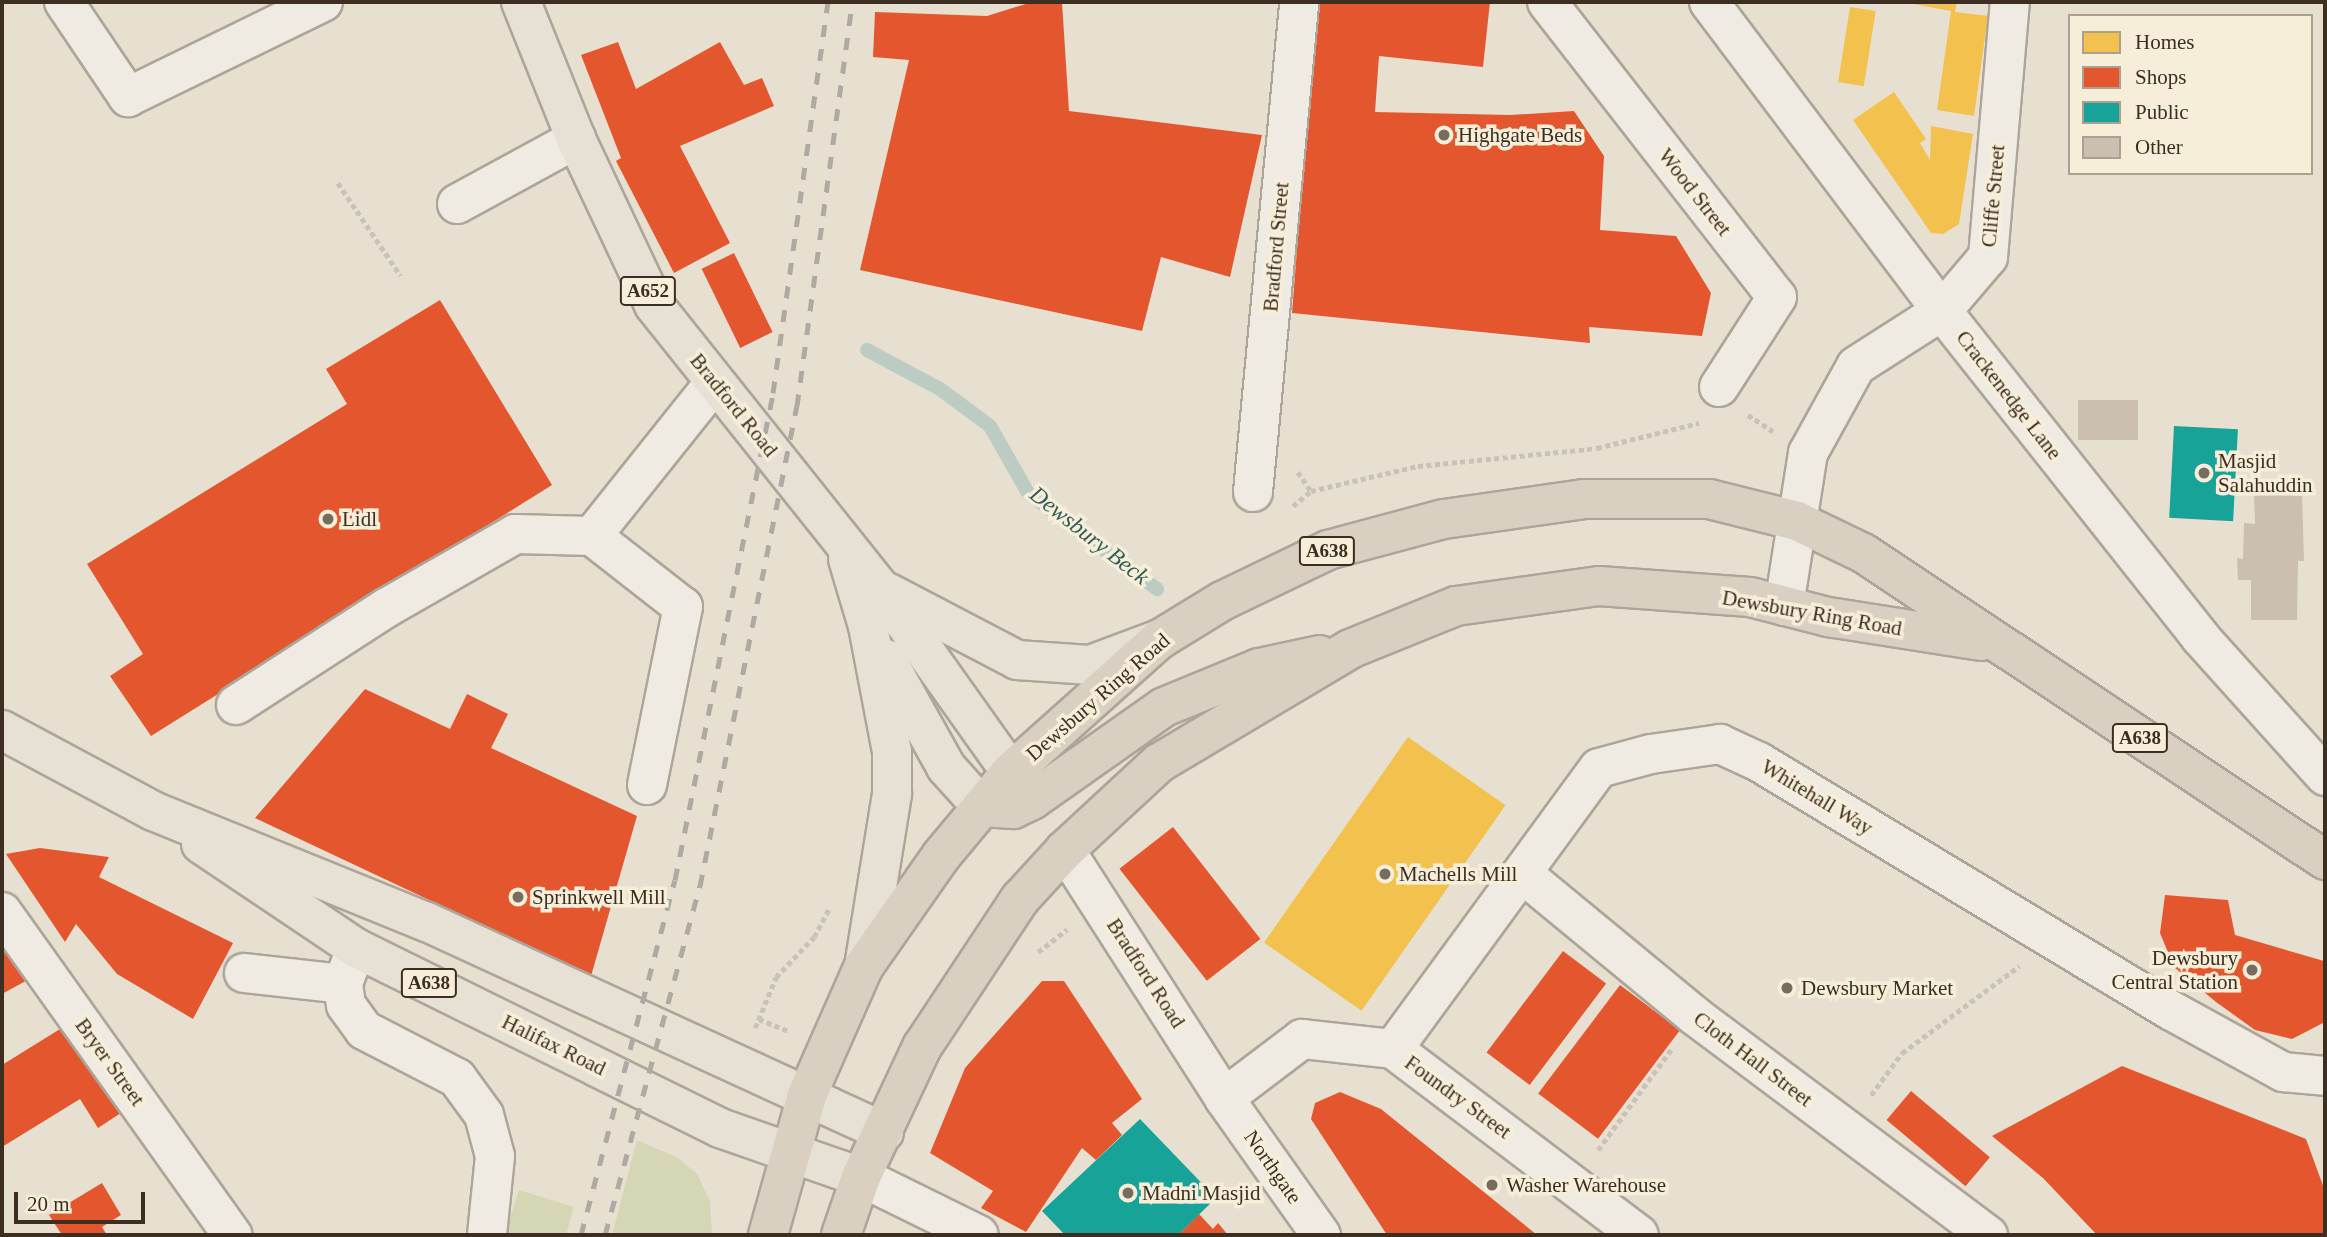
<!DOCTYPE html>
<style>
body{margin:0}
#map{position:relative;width:2327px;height:1237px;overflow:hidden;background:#e7e0d1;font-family:"Times New Roman",serif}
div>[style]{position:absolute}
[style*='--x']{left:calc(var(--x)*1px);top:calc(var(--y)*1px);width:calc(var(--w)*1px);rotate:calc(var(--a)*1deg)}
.green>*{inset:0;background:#d5d6b4}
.homes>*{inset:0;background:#f2c14e;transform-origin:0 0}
.shops>*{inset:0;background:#e4572e;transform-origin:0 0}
.public>*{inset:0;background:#17a398;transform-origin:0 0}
.stream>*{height:14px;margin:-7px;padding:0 7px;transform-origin:7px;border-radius:7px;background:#bcccc2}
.building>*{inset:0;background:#cbbfb2;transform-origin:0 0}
.path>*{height:4.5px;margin-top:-2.25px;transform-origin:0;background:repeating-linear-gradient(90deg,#c8c2b9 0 5px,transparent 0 8.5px)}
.roads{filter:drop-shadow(2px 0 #ada599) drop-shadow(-2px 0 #ada599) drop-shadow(0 2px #ada599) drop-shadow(0 -2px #ada599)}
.minor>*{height:38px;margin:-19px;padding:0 19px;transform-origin:19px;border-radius:19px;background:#efebe3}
.major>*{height:38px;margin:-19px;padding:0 19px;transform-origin:19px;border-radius:19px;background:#e6e1d4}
.highway>*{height:38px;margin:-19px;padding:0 19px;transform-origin:19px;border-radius:19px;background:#d9d0c2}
.rail>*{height:5px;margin-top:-2.5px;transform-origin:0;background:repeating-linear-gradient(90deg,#aeaaa3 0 12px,transparent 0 24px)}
.dots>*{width:19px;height:19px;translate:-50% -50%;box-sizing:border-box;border:4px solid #f6eed9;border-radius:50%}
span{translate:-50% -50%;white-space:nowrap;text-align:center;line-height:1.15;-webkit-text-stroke:7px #f6eed9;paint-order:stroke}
.shield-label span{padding:2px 5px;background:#f6eed9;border:2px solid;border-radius:5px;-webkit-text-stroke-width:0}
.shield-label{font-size:19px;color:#3c2e21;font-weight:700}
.poi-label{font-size:21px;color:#3c2e21}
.left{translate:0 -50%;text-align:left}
.right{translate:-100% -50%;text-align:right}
.street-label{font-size:21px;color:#3c2e21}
.water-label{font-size:23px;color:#305c59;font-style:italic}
.frame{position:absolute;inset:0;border:4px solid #3c2e21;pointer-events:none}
.legend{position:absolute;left:2068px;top:14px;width:245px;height:161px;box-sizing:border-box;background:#f6eed9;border:2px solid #aca18f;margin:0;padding:9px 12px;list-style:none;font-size:21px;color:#3c2e21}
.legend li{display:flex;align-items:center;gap:14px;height:35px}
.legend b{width:35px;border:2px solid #aca18f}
.scale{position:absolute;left:14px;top:1192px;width:131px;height:32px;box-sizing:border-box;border:4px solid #3c2e21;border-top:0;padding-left:9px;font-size:21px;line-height:24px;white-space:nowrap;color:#3c2e21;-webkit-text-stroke:5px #f6eed9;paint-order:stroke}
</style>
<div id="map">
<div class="green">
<div style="clip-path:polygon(637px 1140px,678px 1158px,697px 1174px,710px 1201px,712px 1235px,612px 1235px)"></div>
<div style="clip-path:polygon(519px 1190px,574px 1207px,566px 1235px,505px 1235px)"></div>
</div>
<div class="homes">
<div style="clip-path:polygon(1903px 2px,1957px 2px,1955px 12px,1988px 16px,1974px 116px,1937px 110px,1951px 11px)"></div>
<div style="left:1850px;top:7px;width:26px;height:76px;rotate:9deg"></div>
<div style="clip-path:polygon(1894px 92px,1926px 139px,1920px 143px,1930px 160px,1931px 126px,1973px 134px,1959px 224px,1943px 234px,1931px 233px,1853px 120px)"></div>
<div style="left:1408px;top:737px;width:119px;height:251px;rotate:35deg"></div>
</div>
<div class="shops">
<div style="clip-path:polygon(1032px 2px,1062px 2px,1069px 111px,1262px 135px,1230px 277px,1161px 257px,1142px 331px,860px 270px,909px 60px,873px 57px,875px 12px,987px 16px)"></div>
<div style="clip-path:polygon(1315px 2px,1490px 2px,1483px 67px,1379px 56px,1375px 112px,1510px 115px,1574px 111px,1604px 156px,1600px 230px,1676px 236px,1711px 293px,1702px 336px,1589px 327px,1590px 343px,1292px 313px,1301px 198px,1290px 198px)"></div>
<div style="clip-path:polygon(618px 42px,636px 89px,720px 42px,744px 85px,762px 78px,774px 106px,680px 146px,730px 243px,674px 273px,616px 161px,621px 158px,581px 55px)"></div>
<div style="left:734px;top:253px;width:88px;height:36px;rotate:64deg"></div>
<div style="clip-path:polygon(440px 300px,552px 485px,151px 736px,110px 676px,143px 654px,87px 564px,347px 404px,326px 369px)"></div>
<div style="clip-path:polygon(365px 689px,450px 729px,467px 694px,508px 714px,491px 748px,637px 816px,591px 976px,255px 818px)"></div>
<div style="left:1173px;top:827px;width:142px;height:68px;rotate:52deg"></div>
<div style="clip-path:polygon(40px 848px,109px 857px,99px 877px,233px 943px,193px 1019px,117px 974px,76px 924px,65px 942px,6px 854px)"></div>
<div style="clip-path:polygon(2165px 895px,2228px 900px,2235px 935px,2324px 961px,2325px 1022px,2292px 1039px,2255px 1030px,2216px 1002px,2174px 967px,2160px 933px)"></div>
<div style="clip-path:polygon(2px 942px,33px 977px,2px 994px)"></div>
<div style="left:1563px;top:951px;width:54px;height:127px;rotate:37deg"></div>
<div style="clip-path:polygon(1042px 981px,1064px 981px,1142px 1099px,1112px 1123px,1122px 1135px,1096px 1160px,1082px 1148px,1026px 1232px,981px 1208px,993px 1191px,930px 1153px,965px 1068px)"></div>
<div style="left:1620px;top:985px;width:75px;height:136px;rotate:37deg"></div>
<div style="clip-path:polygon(73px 1021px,127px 1109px,98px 1128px,80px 1099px,2px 1147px,2px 1065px)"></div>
<div style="clip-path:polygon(2122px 1066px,2306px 1139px,2325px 1191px,2325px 1235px,2097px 1235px,2043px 1178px,1992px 1136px)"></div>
<div style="left:1911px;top:1091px;width:103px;height:38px;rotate:40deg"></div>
<div style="clip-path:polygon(1340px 1092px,1381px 1109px,1537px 1235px,1387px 1235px,1311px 1119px,1315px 1103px)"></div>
<div style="clip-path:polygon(102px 1183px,121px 1215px,102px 1227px,107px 1235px,62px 1235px,49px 1215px)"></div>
<div style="clip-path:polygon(1199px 1214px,1213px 1229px,1218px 1223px,1228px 1235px,1178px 1235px)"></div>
</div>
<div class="public">
<div style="left:2174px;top:426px;width:64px;height:92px;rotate:3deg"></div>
<div style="clip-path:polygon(1140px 1119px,1216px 1198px,1178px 1235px,1065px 1235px,1042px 1211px)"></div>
</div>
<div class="stream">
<div style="--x:867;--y:350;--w:83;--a:28.1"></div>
<div style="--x:940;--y:389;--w:62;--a:36.5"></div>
<div style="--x:990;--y:426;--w:77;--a:60.4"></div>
<div style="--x:1028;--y:493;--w:161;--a:36.7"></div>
</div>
<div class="building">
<div style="left:2078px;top:400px;width:60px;height:40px"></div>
<div style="clip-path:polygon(2302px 492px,2304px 561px,2298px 561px,2297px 620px,2251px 620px,2251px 580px,2238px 580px,2237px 558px,2243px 559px,2244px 523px,2255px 524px,2254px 493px)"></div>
</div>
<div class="path">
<div style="--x:338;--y:183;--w:112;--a:55.9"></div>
<div style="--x:1748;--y:415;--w:30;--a:33"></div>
<div style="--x:1298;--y:472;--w:23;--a:56"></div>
<div style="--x:1293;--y:506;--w:23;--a:-40"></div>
<div style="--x:1311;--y:491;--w:110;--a:-13.2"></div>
<div style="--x:1418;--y:466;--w:180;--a:-5.7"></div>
<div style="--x:1597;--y:448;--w:105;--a:-13.8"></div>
<div style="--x:1038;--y:952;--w:37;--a:-38"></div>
<div style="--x:759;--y:1019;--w:32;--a:22"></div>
<div style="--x:755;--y:1028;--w:55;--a:-67.6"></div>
<div style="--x:776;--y:977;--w:55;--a:-46.5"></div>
<div style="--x:814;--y:937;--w:32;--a:-62"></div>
<div style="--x:1871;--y:1095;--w:52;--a:-53.6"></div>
<div style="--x:1902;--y:1053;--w:146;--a:-36.6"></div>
<div style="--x:1598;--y:1150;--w:126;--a:-54"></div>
</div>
<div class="roads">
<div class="minor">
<div style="--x:64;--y:2;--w:115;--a:56"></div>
<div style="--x:128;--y:97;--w:217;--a:-26"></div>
<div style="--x:1547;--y:2;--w:374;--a:52.1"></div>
<div style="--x:1777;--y:297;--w:107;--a:122.8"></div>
<div style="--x:1709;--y:2;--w:387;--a:53"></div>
<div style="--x:1942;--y:311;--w:416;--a:51.6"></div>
<div style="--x:2200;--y:637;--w:187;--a:48"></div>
<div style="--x:457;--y:204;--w:136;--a:-28.6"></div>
<div style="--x:1253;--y:492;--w:492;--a:-84.6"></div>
<div style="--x:1784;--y:606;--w:155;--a:-81.1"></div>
<div style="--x:1808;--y:453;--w:99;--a:-61.1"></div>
<div style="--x:1856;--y:366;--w:102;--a:-32.6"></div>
<div style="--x:1942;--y:311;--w:71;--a:-49.6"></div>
<div style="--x:1988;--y:257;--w:256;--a:-85.1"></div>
<div style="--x:236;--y:705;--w:179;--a:-32.9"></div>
<div style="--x:386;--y:608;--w:149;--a:-29.8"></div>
<div style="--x:515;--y:534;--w:77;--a:1.5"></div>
<div style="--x:647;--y:785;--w:182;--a:-78.6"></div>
<div style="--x:683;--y:607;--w:115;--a:-142"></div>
<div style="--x:592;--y:536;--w:197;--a:-51.4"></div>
<div style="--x:1065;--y:850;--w:295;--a:57.3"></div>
<div style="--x:1224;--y:1098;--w:168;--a:54.7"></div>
<div style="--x:1524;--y:875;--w:222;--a:39.5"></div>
<div style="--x:1695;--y:1016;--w:366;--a:36.8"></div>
<div style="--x:2;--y:912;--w:397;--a:54.5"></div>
<div style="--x:356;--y:948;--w:38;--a:110"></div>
<div style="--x:343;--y:984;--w:21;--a:82"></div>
<div style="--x:346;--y:1005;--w:31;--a:54"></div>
<div style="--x:364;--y:1030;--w:105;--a:27.3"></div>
<div style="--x:457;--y:1078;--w:46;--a:53.9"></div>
<div style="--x:484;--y:1115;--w:42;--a:75"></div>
<div style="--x:495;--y:1156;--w:79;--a:95.8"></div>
<div style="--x:244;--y:973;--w:100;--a:6.3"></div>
<div style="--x:1393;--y:1049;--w:348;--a:-53.8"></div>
<div style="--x:1599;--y:768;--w:54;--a:-15.1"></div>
<div style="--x:1651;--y:754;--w:70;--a:-8.2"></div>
<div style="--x:1720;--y:744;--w:43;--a:24.8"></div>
<div style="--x:1759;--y:762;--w:482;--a:31.1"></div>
<div style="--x:2172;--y:1011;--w:127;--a:28.8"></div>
<div style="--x:2283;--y:1072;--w:42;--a:5.4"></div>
<div style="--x:1224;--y:1098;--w:98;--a:-37.1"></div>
<div style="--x:1302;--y:1039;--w:92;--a:6.3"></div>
<div style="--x:1393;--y:1049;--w:308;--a:37.1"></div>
<div style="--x:861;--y:1177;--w:131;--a:26.2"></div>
</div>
<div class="major">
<div style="--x:521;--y:2;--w:148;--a:68.1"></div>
<div style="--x:576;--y:139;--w:183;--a:64.8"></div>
<div style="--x:654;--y:305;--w:362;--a:51.4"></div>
<div style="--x:880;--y:588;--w:226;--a:54.6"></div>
<div style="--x:848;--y:559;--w:70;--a:73.4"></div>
<div style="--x:868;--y:626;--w:128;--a:79.2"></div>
<div style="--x:892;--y:752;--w:42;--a:90"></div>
<div style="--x:892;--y:794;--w:174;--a:99.2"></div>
<div style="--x:889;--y:593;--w:144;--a:27.6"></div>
<div style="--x:1017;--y:660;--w:73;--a:3.9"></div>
<div style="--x:1090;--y:665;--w:75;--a:-20.4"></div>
<div style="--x:886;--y:659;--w:124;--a:60.9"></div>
<div style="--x:946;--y:767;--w:54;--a:48"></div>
<div style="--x:2;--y:730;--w:171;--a:28.2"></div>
<div style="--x:153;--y:811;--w:296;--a:22.1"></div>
<div style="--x:427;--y:922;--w:503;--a:24.68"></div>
<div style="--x:201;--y:844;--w:187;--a:33.9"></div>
<div style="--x:356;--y:948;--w:406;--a:26.3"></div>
<div style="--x:720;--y:1128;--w:149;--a:19.2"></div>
</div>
<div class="highway">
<div style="--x:982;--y:807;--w:31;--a:4"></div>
<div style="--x:1013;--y:809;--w:21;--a:-25"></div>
<div style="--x:1032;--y:800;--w:161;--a:-35.2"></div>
<div style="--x:1164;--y:707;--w:103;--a:-22.3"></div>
<div style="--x:1259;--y:668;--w:62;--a:-12"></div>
<div style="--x:768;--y:1235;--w:145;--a:-74.4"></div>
<div style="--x:807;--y:1095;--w:141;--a:-66.2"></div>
<div style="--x:864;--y:966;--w:134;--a:-55"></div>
<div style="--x:941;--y:856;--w:109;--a:-50.2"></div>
<div style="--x:1011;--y:772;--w:200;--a:-41.8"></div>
<div style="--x:1160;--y:639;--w:73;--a:-31.5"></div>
<div style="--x:1222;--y:601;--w:118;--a:-25.7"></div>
<div style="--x:1328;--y:550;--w:120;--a:-15"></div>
<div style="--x:1444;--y:519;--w:141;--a:-8.1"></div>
<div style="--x:1584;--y:499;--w:125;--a:0"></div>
<div style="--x:1709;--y:499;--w:91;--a:14"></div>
<div style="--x:1797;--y:521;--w:73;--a:25.9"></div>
<div style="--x:1863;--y:553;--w:555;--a:33.6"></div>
<div style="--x:841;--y:1235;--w:61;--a:-71"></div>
<div style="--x:861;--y:1177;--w:144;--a:-64.9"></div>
<div style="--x:922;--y:1047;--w:178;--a:-56.5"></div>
<div style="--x:1020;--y:899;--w:67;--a:-47.4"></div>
<div style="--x:1065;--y:850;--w:128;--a:-42.8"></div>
<div style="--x:1159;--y:763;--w:222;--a:-30.8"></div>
<div style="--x:1350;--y:649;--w:114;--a:-22.1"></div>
<div style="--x:1456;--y:606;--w:144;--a:-8"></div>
<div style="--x:1599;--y:586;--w:151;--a:4.2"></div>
<div style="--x:1750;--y:597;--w:81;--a:14.4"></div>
<div style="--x:1828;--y:617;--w:155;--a:8.9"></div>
</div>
</div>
<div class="rail">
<div style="--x:581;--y:1235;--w:367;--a:-75.2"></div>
<div style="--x:675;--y:880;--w:497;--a:-78.6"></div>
<div style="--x:773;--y:393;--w:395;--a:-82"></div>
<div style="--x:605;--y:1235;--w:362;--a:-74.8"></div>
<div style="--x:700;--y:886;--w:490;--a:-78.6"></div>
<div style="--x:797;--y:406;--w:408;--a:-82.2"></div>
</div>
<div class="dots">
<div style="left:1444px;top:135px;background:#786c5f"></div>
<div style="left:2204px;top:473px;background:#786c5f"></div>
<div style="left:328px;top:519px;background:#786c5f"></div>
<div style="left:1385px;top:874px;background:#786c5f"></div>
<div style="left:518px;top:897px;background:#786c5f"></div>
<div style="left:2252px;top:970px;background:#786c5f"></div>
<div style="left:1787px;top:988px;background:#786c5f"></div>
<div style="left:1492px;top:1185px;background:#786c5f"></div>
<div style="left:1128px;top:1193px;background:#786c5f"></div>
</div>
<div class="shield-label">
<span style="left:648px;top:291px">A652</span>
<span style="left:1327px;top:551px">A638</span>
<span style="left:2140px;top:738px">A638</span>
<span style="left:429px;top:983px">A638</span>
</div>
<div class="poi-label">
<span class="left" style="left:1458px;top:135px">Highgate Beds</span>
<span class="left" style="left:2218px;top:473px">Masjid<br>Salahuddin</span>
<span class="left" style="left:342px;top:519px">Lidl</span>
<span class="left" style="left:1399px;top:874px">Machells Mill</span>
<span class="left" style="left:532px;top:897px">Sprinkwell Mill</span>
<span class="right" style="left:2238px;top:970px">Dewsbury<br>Central Station</span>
<span class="left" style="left:1801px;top:988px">Dewsbury Market</span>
<span class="left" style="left:1506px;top:1185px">Washer Warehouse</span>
<span class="left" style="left:1142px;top:1193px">Madni Masjid</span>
</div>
<div class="street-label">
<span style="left:1695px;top:192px;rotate:52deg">Wood Street</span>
<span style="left:1993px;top:196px;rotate:-85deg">Cliffe Street</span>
<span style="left:1276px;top:247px;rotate:-85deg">Bradford Street</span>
<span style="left:2009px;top:395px;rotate:52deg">Crackenedge Lane</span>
<span style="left:734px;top:405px;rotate:51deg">Bradford Road</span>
<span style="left:1812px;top:613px;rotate:10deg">Dewsbury Ring Road</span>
<span style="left:1098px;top:697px;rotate:-41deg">Dewsbury Ring Road</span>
<span style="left:1817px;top:797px;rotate:31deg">Whitehall Way</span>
<span style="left:1146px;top:973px;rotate:57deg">Bradford Road</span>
<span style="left:554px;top:1045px;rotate:26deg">Halifax Road</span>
<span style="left:1753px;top:1059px;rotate:37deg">Cloth Hall Street</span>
<span style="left:110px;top:1062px;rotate:54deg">Bryer Street</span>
<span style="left:1458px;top:1097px;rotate:36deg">Foundry Street</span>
<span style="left:1273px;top:1167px;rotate:55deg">Northgate</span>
</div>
<div class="water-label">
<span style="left:1089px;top:536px;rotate:38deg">Dewsbury Beck</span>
</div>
<div class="frame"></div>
<ul class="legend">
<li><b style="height:19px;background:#f2c14e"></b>Homes</li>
<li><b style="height:19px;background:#e4572e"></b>Shops</li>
<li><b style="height:19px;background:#17a398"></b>Public</li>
<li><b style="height:19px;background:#cbbfb2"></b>Other</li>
</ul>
<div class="scale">20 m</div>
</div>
